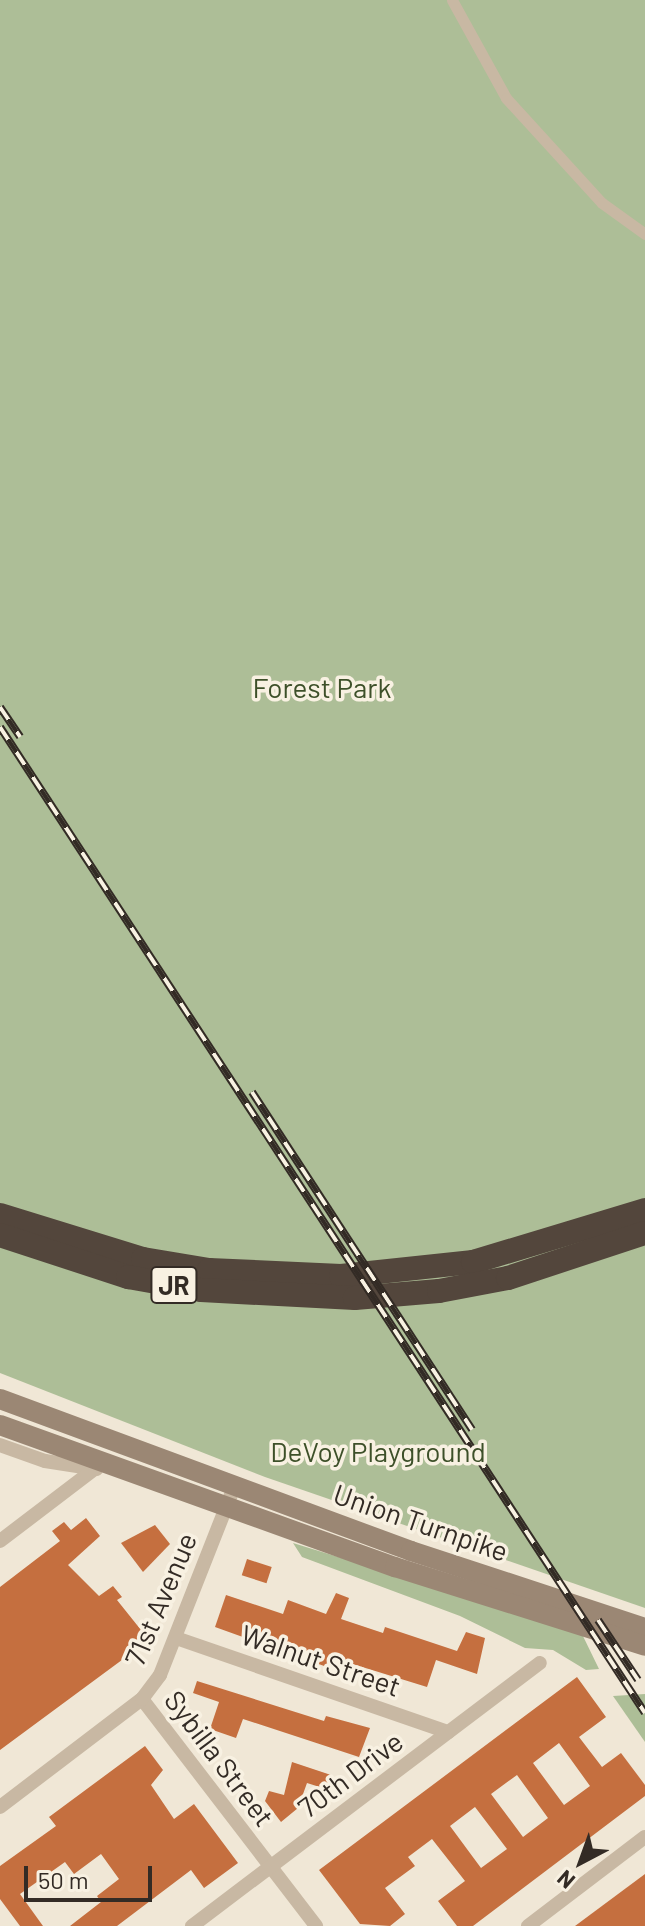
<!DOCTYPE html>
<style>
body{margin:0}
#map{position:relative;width:645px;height:1926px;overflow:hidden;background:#f0e7d6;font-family:Barlow,sans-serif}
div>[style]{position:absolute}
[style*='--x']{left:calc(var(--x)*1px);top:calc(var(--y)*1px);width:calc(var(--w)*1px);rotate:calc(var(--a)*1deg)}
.green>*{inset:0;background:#adbe97}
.building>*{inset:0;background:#c56f3f;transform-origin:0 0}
.pedestrian>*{height:11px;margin:-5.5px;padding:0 5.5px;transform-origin:5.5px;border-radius:5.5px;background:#c8b8a3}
.minor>*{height:14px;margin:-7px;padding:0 7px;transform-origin:7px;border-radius:7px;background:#c8b8a3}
.secondary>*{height:20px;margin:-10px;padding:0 10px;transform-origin:10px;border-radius:10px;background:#9b8774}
.motorway>*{height:24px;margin:-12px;padding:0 12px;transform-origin:12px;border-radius:12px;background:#53463c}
.rail>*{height:8px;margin-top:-4px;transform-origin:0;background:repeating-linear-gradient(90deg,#f8f1e2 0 15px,#332b25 0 30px);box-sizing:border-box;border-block:2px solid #332b25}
span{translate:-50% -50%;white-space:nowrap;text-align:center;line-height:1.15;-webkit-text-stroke:7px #f8f1e2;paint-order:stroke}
.shield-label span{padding:2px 6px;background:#f8f1e2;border:2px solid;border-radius:6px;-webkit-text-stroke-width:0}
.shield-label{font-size:26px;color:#332b25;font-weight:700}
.park-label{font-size:28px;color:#3d5029}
.street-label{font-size:28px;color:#332b25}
.north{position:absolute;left:541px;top:1822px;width:80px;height:80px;-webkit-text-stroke:6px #f8f1e2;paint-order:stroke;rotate:221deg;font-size:22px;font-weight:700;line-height:32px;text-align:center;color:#332b25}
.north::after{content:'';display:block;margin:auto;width:28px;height:36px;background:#332b25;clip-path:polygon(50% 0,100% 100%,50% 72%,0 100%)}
.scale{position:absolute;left:24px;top:1866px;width:128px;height:36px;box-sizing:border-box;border:4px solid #332b25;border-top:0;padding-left:10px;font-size:24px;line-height:28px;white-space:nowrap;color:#332b25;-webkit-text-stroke:6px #f8f1e2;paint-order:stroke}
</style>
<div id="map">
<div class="green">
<div style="clip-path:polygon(0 0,645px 0,645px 1608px,265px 1477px,0 1373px)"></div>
<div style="clip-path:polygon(293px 1543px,581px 1632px,599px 1669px,586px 1670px,553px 1650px,525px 1648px,460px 1616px,302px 1557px)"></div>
<div style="clip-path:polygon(645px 1694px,645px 1742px,613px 1696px)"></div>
</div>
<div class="building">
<div style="clip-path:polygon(86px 1518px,100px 1536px,68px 1565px,99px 1596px,113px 1586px,122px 1597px,117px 1600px,149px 1640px,0 1750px,0 1587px,60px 1541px,52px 1531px,64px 1522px,71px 1530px)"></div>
<div style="clip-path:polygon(155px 1525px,170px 1544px,143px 1572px,121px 1543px)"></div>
<div style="left:247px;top:1559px;width:26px;height:17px;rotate:18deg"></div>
<div style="clip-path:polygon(336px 1593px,349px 1598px,341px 1619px,383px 1633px,385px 1627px,457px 1651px,466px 1632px,485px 1638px,477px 1674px,436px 1660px,427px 1687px,330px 1657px,327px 1667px,215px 1627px,226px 1595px,283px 1614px,288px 1600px,326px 1614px)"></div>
<div style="clip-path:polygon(evenodd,577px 1677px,606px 1717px,579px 1737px,602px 1767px,621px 1753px,645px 1785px,645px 1796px,473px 1926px,457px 1926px,438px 1901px,465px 1881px,432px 1839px,408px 1857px,415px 1866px,385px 1888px,405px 1914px,390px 1926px,360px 1924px,319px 1870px,577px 1677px,559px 1743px,590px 1786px,564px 1805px,533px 1763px,559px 1743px,577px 1677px,517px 1775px,548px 1818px,523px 1837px,491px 1794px,517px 1775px,577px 1677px,475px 1807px,507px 1849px,481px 1868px,450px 1826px,475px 1807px)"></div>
<div style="clip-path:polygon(197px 1681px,324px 1721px,326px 1716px,370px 1728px,359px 1757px,243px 1719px,236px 1738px,210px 1729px,219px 1702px,193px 1693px)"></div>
<div style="clip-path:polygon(145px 1746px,163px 1770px,151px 1785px,174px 1819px,194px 1804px,238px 1863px,204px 1888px,191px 1870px,117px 1926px,70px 1926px,101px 1902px,97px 1896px,119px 1879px,101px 1854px,74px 1874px,65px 1862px,20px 1894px,43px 1926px,20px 1926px,0 1899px,0 1866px,56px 1826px,49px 1817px)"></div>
<div style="clip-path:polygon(292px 1762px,331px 1775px,326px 1789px,307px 1783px,298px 1808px,281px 1822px,265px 1801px,269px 1791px,284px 1795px)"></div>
<div style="clip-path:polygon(645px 1874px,645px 1926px,575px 1926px)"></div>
</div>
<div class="pedestrian">
<div style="--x:452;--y:0;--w:112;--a:61.1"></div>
<div style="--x:506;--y:98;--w:142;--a:47.6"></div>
<div style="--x:602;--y:203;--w:53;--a:35.8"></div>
</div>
<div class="minor">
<div style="--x:0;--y:1445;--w:48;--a:19.6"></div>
<div style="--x:45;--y:1461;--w:52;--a:8.9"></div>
<div style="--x:0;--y:1541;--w:132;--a:-37.3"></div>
<div style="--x:176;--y:1638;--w:288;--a:19.1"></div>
<div style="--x:142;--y:1699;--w:286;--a:52.5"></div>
<div style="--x:0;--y:1807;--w:178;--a:-37.3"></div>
<div style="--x:142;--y:1699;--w:30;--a:-53"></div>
<div style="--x:160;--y:1675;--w:204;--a:-68.5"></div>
<div style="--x:192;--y:1926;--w:436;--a:-37.1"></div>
<div style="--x:528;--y:1926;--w:147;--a:-37.3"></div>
</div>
<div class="secondary">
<div style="--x:0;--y:1399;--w:438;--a:20.3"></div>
<div style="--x:411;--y:1551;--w:246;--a:18.2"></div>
<div style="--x:0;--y:1425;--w:420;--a:19.8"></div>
<div style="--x:395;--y:1567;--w:262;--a:17.5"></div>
</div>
<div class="motorway">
<div style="--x:0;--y:1215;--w:150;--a:17.1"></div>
<div style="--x:143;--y:1259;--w:67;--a:9.5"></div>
<div style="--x:209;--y:1270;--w:132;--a:2.6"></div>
<div style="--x:341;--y:1276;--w:133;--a:-6.1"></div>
<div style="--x:473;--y:1262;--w:180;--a:-16.8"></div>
<div style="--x:0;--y:1235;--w:135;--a:18.2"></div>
<div style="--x:128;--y:1277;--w:74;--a:10.1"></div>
<div style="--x:201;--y:1290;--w:154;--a:3"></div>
<div style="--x:355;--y:1298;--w:84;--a:-4.8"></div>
<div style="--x:439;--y:1291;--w:70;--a:-10.7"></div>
<div style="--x:508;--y:1278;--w:144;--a:-18.2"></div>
</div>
<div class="rail">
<div style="--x:0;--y:707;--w:36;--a:56"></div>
<div style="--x:0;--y:727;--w:1178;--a:56.81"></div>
<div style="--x:252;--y:1092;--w:403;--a:56.9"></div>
<div style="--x:598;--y:1620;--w:72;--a:56.3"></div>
</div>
<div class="shield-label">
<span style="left:174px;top:1285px">JR</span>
</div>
<div class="park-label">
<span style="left:322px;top:687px">Forest Park</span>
<span style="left:378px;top:1451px">DeVoy Playground</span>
</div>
<div class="street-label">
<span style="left:421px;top:1522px;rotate:19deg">Union Turnpike</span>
<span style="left:160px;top:1599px;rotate:-67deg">71st Avenue</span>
<span style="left:321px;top:1660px;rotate:19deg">Walnut Street</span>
<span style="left:220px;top:1758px;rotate:53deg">Sybilla Street</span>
<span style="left:350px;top:1774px;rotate:-37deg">70th Drive</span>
</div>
<div class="north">N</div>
<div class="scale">50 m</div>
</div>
